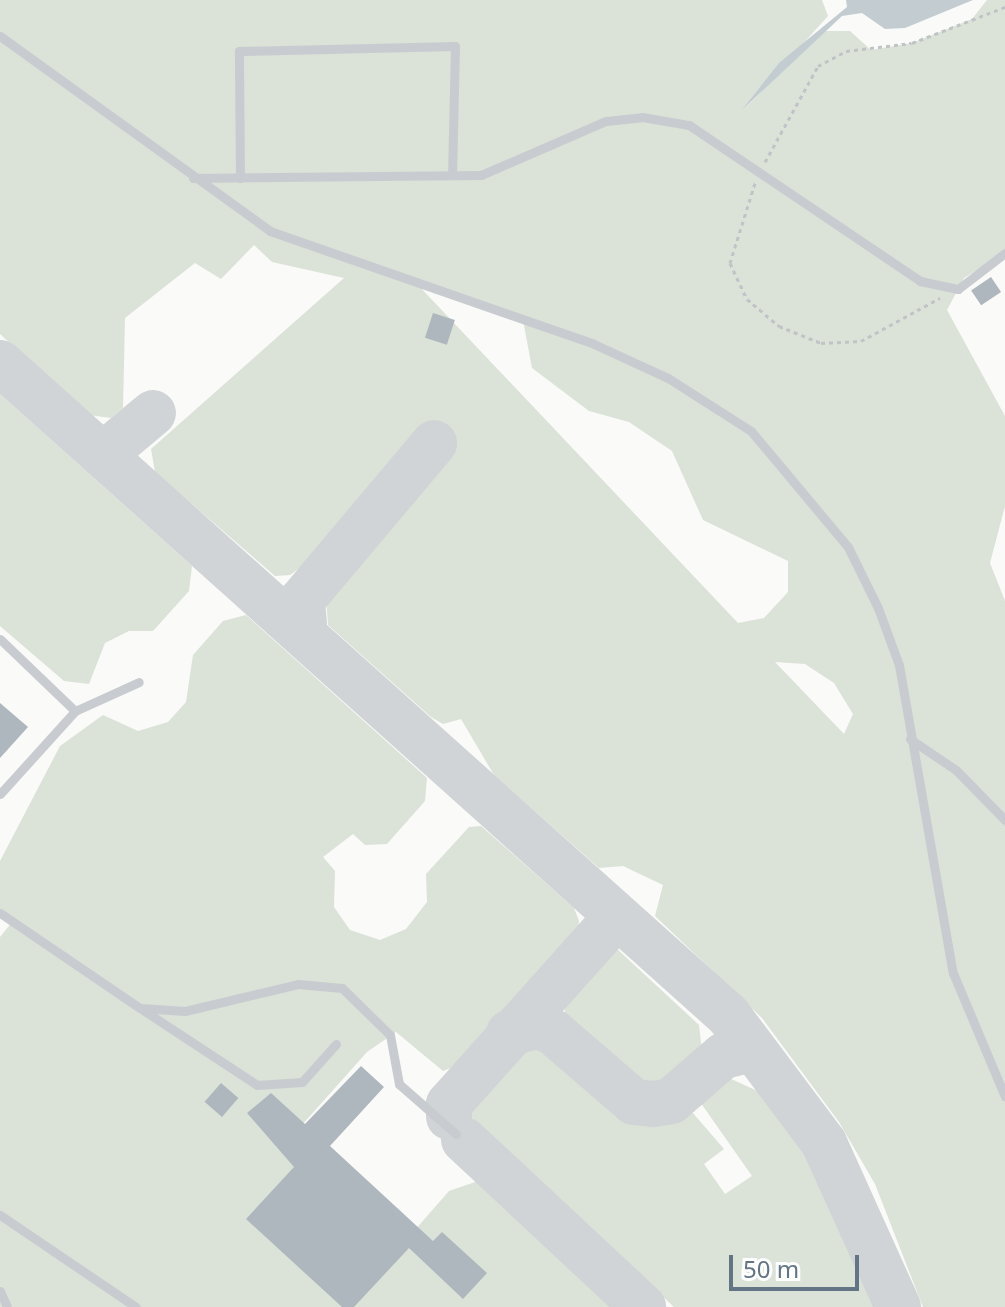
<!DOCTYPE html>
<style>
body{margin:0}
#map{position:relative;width:1005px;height:1307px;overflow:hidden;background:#fafaf8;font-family:"Noto Sans",sans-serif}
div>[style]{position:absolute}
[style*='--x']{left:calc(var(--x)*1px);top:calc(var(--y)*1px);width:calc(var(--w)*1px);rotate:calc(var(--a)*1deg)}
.green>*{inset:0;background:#dbe2d8}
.water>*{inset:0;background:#c2ccd1}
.taxiway>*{height:46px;margin:-23px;padding:0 23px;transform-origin:23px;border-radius:23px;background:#d1d4d6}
.building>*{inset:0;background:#aeb7bd;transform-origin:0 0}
.path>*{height:3px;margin-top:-1.5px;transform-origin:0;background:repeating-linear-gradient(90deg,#c1c4c6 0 4px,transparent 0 8px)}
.service>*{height:9px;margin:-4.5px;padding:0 4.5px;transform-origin:4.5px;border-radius:4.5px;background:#c8ccd0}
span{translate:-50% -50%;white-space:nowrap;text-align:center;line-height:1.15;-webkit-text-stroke:8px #fff;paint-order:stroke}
.scale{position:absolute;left:729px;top:1255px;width:130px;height:36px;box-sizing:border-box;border:4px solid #637585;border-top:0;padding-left:10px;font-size:24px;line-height:28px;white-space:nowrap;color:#637585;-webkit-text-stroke:6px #fff;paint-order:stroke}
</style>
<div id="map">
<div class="green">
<div style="clip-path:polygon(evenodd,0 0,822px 0,828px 16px,743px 110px,822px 31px,850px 31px,871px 50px,912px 43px,972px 19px,987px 0,1005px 0,1005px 253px,964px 278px,947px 310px,1005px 416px,1005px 506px,990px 563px,1005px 601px,1005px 1307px,923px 1307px,875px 1184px,839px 1122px,762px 1018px,655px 916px,663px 885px,623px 866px,599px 868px,494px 775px,461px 719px,443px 724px,431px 717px,328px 625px,326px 596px,436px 468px,290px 575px,275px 576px,155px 472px,151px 449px,344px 278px,272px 262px,254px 245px,221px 279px,195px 263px,125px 318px,123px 408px,111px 418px,89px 415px,0 334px,0 0,418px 285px,523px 320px,532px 368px,589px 411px,629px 422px,672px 451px,703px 520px,788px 561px,788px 592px,764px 618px,738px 623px,418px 285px,0 0,775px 662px,805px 664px,834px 683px,853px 714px,844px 734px,775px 662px)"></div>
<div style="clip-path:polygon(0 394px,192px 566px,189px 591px,153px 631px,129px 631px,105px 643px,89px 684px,64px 681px,0 626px)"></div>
<div style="clip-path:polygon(246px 615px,427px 778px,425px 801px,387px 844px,365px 845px,353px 834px,323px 857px,335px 871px,334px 907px,350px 930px,380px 940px,406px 929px,427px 902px,426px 874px,469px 827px,481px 826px,574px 908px,579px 921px,576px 946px,471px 1060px,443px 1071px,396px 1032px,367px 1052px,301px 1126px,414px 1231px,449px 1191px,478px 1181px,614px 1307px,0 1307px,0 937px,12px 922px,0 913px,0 861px,60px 746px,103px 715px,138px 731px,168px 722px,186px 702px,193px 655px,223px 621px)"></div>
<div style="clip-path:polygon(616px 948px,699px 1025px,703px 1061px,674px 1091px,644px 1088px,564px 1024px,567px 978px,589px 953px)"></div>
<div style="clip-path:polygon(513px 1045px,540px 1046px,615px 1113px,633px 1120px,686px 1105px,724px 1149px,704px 1164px,725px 1194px,752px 1176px,698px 1099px,729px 1078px,766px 1095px,804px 1153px,873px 1307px,674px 1307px,471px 1117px,470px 1087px)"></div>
</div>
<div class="water">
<div style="clip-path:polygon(846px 0,973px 0,905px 28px,885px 29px,862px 13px,842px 16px,742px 110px,779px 63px,847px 7px)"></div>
</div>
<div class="taxiway">
<div style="--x:0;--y:363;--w:977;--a:41.85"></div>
<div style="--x:728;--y:1015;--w:160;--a:53.1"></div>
<div style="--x:824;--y:1143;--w:180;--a:65.7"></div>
<div style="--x:110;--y:449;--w:56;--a:-39.9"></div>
<div style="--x:304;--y:624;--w:24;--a:-95"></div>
<div style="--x:302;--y:600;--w:205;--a:-49.9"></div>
<div style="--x:509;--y:1033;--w:30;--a:-14"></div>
<div style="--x:538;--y:1026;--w:16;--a:22"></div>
<div style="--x:553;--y:1032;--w:107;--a:40.8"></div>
<div style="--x:634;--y:1102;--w:19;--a:6"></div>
<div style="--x:653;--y:1104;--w:18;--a:-9"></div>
<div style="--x:671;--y:1101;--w:69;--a:-40.9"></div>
<div style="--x:723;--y:1056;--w:27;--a:-13"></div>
<div style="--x:449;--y:1117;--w:13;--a:-90"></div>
<div style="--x:449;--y:1104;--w:239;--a:-48.2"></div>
<div style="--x:608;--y:926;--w:9;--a:-13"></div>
<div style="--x:464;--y:1140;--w:245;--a:43"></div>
</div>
<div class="building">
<div style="left:991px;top:277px;width:18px;height:24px;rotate:56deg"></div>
<div style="left:433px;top:313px;width:23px;height:26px;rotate:18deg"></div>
<div style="clip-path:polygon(0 703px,28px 727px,0 758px)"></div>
<div style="clip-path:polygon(361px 1066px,384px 1087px,330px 1146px,433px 1241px,442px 1232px,487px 1273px,463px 1299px,409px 1248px,354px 1307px,342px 1307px,246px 1219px,294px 1167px,247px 1113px,271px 1093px,305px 1124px)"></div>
<div style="left:221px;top:1083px;width:23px;height:25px;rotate:41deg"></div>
</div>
<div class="path">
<div style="--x:765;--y:162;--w:110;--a:-61.1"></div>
<div style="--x:818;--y:66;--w:32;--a:-28"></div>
<div style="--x:846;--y:51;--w:66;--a:-6.9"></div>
<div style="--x:912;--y:43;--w:100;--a:-21.2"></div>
<div style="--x:755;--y:183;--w:84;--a:107.4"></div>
<div style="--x:730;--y:263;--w:40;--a:65"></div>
<div style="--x:747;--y:299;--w:42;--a:40.2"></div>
<div style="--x:779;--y:326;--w:45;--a:22"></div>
<div style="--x:821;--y:343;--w:40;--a:-2.9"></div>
<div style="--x:861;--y:341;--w:90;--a:-28.6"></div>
</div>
<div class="service">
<div style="--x:0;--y:36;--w:333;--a:35.8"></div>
<div style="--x:270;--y:231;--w:343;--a:19.2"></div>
<div style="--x:594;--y:344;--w:81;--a:24.7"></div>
<div style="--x:668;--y:378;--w:98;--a:32.6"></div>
<div style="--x:751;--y:431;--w:151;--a:50.1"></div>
<div style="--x:848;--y:547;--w:68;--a:63.8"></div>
<div style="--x:878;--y:608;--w:61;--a:69.8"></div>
<div style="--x:899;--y:665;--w:313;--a:80.1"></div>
<div style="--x:953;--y:973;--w:134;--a:67.2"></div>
<div style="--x:193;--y:178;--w:288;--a:-0.6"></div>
<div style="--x:481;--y:175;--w:136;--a:-23.4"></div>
<div style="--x:606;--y:121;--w:36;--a:-6"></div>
<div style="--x:642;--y:117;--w:48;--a:9.7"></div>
<div style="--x:689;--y:125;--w:279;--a:34"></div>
<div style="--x:920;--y:281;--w:39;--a:12"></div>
<div style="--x:958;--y:289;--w:59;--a:-37.5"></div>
<div style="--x:240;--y:178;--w:127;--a:-90.5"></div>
<div style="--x:239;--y:51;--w:216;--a:-1.3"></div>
<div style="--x:455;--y:46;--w:129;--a:91.3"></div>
<div style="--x:0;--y:639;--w:104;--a:43.8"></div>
<div style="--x:75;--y:711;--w:70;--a:-24.4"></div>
<div style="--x:910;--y:739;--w:55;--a:34"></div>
<div style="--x:956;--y:770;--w:70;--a:45.6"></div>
<div style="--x:0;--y:794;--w:112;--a:-47.9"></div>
<div style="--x:0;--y:913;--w:169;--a:34.2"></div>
<div style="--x:140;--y:1008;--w:45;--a:3.8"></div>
<div style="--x:185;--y:1011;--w:116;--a:-13.4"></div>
<div style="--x:298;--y:984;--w:44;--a:5.2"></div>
<div style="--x:342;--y:988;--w:67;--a:44.4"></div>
<div style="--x:390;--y:1035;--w:50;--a:79.6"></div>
<div style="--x:399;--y:1084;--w:76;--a:41.3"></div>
<div style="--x:143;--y:1010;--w:136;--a:33.3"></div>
<div style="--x:257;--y:1085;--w:45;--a:-3.8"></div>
<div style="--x:302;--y:1082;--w:51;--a:-48.2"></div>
<div style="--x:0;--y:1215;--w:164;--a:34.1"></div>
<div style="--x:0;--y:1291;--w:17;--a:66"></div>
</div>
<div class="scale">50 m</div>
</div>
